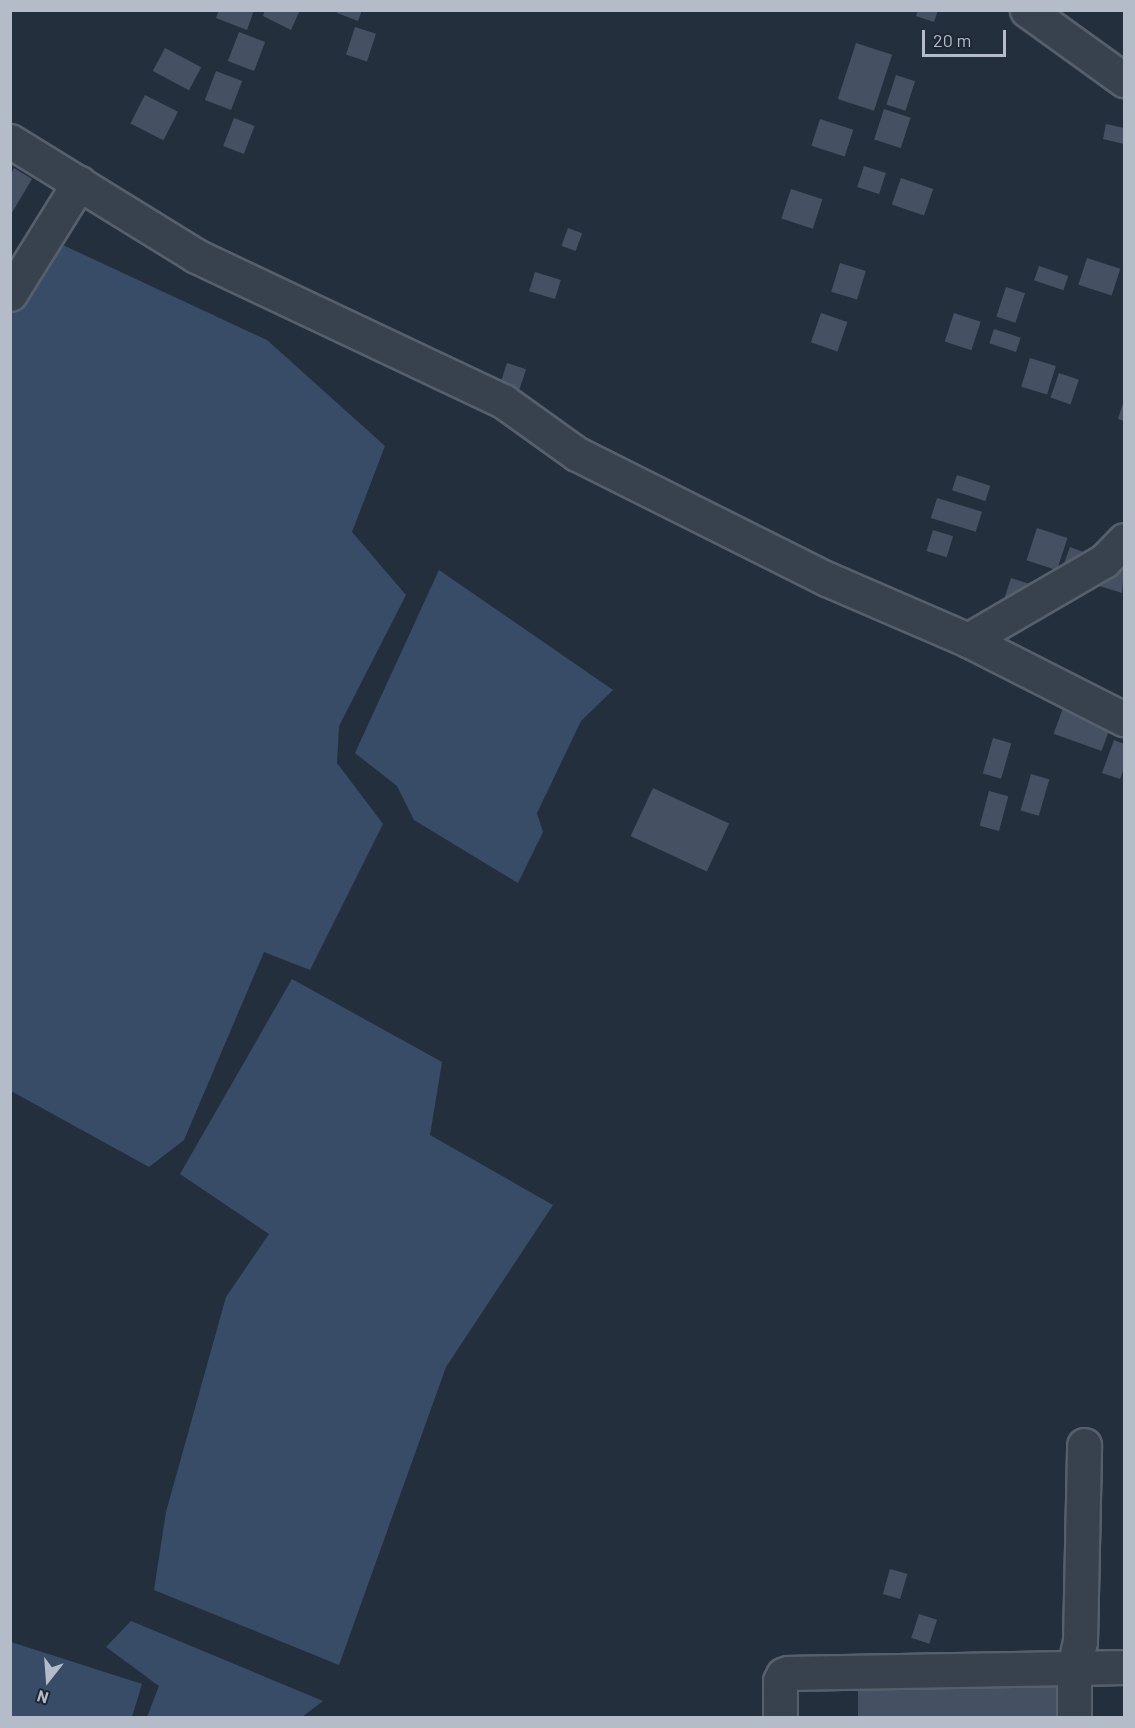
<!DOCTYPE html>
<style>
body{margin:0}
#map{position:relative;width:1135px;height:1728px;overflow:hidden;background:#242f3e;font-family:Barlow,sans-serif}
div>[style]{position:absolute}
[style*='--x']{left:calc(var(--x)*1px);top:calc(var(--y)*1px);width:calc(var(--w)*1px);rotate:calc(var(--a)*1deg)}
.water>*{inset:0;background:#394c67}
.building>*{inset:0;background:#455162;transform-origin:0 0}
.roads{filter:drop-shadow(2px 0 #565f6c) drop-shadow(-2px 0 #565f6c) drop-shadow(0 2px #565f6c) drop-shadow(0 -2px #565f6c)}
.minor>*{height:33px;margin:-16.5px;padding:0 16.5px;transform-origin:16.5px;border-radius:16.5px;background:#38414e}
span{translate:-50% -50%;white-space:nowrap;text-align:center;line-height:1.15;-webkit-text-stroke:5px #1d2633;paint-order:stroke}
.frame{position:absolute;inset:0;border:12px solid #b4bcc9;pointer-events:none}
.north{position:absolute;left:18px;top:1650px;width:60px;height:60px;-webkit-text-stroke:4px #1d2633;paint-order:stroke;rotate:197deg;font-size:16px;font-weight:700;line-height:24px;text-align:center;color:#b4bcc9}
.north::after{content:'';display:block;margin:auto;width:21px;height:27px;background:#b4bcc9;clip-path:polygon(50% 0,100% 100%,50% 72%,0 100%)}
.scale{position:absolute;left:922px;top:30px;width:84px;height:27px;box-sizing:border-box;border:3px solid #b4bcc9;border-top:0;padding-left:8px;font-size:18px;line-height:21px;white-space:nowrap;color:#b4bcc9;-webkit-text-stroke:4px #1d2633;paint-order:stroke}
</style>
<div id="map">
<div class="water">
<div style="clip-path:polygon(50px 239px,267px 340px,385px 446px,352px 532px,406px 595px,339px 726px,337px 763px,383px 824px,310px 970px,264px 952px,184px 1140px,149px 1167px,11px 1091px,10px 296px)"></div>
<div style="clip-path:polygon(439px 570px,613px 690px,581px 721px,537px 813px,543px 832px,518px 883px,414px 820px,397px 786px,355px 753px)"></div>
<div style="clip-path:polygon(292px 979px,442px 1062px,430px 1135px,553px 1205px,446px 1367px,339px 1665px,154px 1590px,166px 1512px,226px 1297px,269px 1234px,180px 1174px)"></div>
<div style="clip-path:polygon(131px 1621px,323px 1701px,302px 1717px,147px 1717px,159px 1686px,106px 1647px)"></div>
<div style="clip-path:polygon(11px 1642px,142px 1684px,132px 1717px,11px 1717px)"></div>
</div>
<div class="building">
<div style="clip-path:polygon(219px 10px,254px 10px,247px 30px,216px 18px)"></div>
<div style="clip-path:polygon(265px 10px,300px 10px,291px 30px,263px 16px)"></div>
<div style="clip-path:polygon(338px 10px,362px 10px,358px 21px,337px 13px)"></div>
<div style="clip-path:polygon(918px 10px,938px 10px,934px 22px,916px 16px)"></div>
<div style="left:355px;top:27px;width:22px;height:29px;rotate:18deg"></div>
<div style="left:239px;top:32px;width:28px;height:31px;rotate:21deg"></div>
<div style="left:856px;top:43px;width:38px;height:59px;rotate:18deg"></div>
<div style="left:165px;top:48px;width:41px;height:26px;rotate:28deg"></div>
<div style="left:216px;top:71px;width:28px;height:31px;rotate:21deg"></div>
<div style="left:896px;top:75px;width:20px;height:31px;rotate:18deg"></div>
<div style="left:145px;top:95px;width:37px;height:32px;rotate:27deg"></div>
<div style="left:884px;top:109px;width:28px;height:32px;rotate:18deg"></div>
<div style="left:234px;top:118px;width:22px;height:30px;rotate:21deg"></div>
<div style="left:820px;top:119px;width:35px;height:28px;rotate:18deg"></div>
<div style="clip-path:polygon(1106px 124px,1124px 128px,1124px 144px,1103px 139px)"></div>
<div style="left:864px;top:166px;width:23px;height:22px;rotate:18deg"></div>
<div style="clip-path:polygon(14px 168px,32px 179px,10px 216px,10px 175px)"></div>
<div style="left:901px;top:178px;width:34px;height:28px;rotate:19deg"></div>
<div style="left:791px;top:189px;width:33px;height:31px;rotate:18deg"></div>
<div style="left:568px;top:228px;width:15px;height:19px;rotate:20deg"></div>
<div style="left:1087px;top:258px;width:35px;height:28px;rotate:18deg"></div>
<div style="left:840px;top:263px;width:27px;height:30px;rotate:17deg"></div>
<div style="left:1039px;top:266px;width:31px;height:15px;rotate:19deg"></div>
<div style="left:535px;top:272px;width:27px;height:20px;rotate:17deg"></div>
<div style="left:1006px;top:287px;width:20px;height:31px;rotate:18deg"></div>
<div style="left:821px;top:313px;width:28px;height:31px;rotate:19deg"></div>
<div style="left:954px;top:313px;width:28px;height:30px;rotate:18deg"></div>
<div style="left:994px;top:329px;width:28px;height:15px;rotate:18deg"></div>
<div style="left:1030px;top:358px;width:27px;height:30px;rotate:17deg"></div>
<div style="left:507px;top:363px;width:20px;height:22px;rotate:18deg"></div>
<div style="left:1059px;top:373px;width:21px;height:26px;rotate:19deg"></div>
<div style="clip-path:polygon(1124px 400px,1124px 421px,1118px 419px)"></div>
<div style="left:957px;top:475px;width:35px;height:16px;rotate:18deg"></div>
<div style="left:937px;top:498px;width:47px;height:21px;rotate:17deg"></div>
<div style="left:1037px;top:528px;width:32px;height:34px;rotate:18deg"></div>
<div style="left:933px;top:530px;width:21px;height:22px;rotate:17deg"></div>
<div style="left:1070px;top:547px;width:15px;height:26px;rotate:20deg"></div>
<div style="clip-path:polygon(1104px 561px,1124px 568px,1122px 593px,1096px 585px)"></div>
<div style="left:1011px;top:578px;width:47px;height:22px;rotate:18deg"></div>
<div style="left:1067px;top:697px;width:51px;height:39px;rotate:20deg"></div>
<div style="left:993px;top:738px;width:19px;height:37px;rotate:16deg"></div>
<div style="clip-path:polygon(1114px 740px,1124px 744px,1124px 768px,1120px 779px,1102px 773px)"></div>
<div style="left:1031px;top:774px;width:19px;height:38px;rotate:16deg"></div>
<div style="left:653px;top:788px;width:84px;height:53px;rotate:25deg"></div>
<div style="left:989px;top:791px;width:20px;height:36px;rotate:15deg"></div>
<div style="left:890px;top:1569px;width:18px;height:26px;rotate:16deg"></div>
<div style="left:919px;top:1614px;width:19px;height:25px;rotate:18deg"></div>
<div style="left:858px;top:1683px;width:208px;height:35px"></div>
</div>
<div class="roads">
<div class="minor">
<div style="--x:1027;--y:10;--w:120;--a:35.8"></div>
<div style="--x:10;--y:141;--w:219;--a:31.7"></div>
<div style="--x:196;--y:256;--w:340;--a:25.3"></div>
<div style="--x:503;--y:401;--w:91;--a:35.6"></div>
<div style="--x:577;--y:454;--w:280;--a:26.6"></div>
<div style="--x:827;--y:579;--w:154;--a:23.4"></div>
<div style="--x:968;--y:640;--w:157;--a:-30.2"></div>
<div style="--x:1104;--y:561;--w:29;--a:-46"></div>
<div style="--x:10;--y:294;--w:131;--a:-58.1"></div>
<div style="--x:968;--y:640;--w:175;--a:26.9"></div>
<div style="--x:780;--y:1718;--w:37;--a:-90"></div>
<div style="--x:780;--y:1681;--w:7;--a:-63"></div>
<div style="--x:783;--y:1675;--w:5;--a:-22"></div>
<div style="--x:788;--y:1673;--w:336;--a:-1"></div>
<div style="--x:1074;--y:1718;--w:51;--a:-90"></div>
<div style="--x:1074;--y:1667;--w:26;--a:-77"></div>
<div style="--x:1080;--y:1642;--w:197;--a:-88.8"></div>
</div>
</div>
<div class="frame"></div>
<div class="north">N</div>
<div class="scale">20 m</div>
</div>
